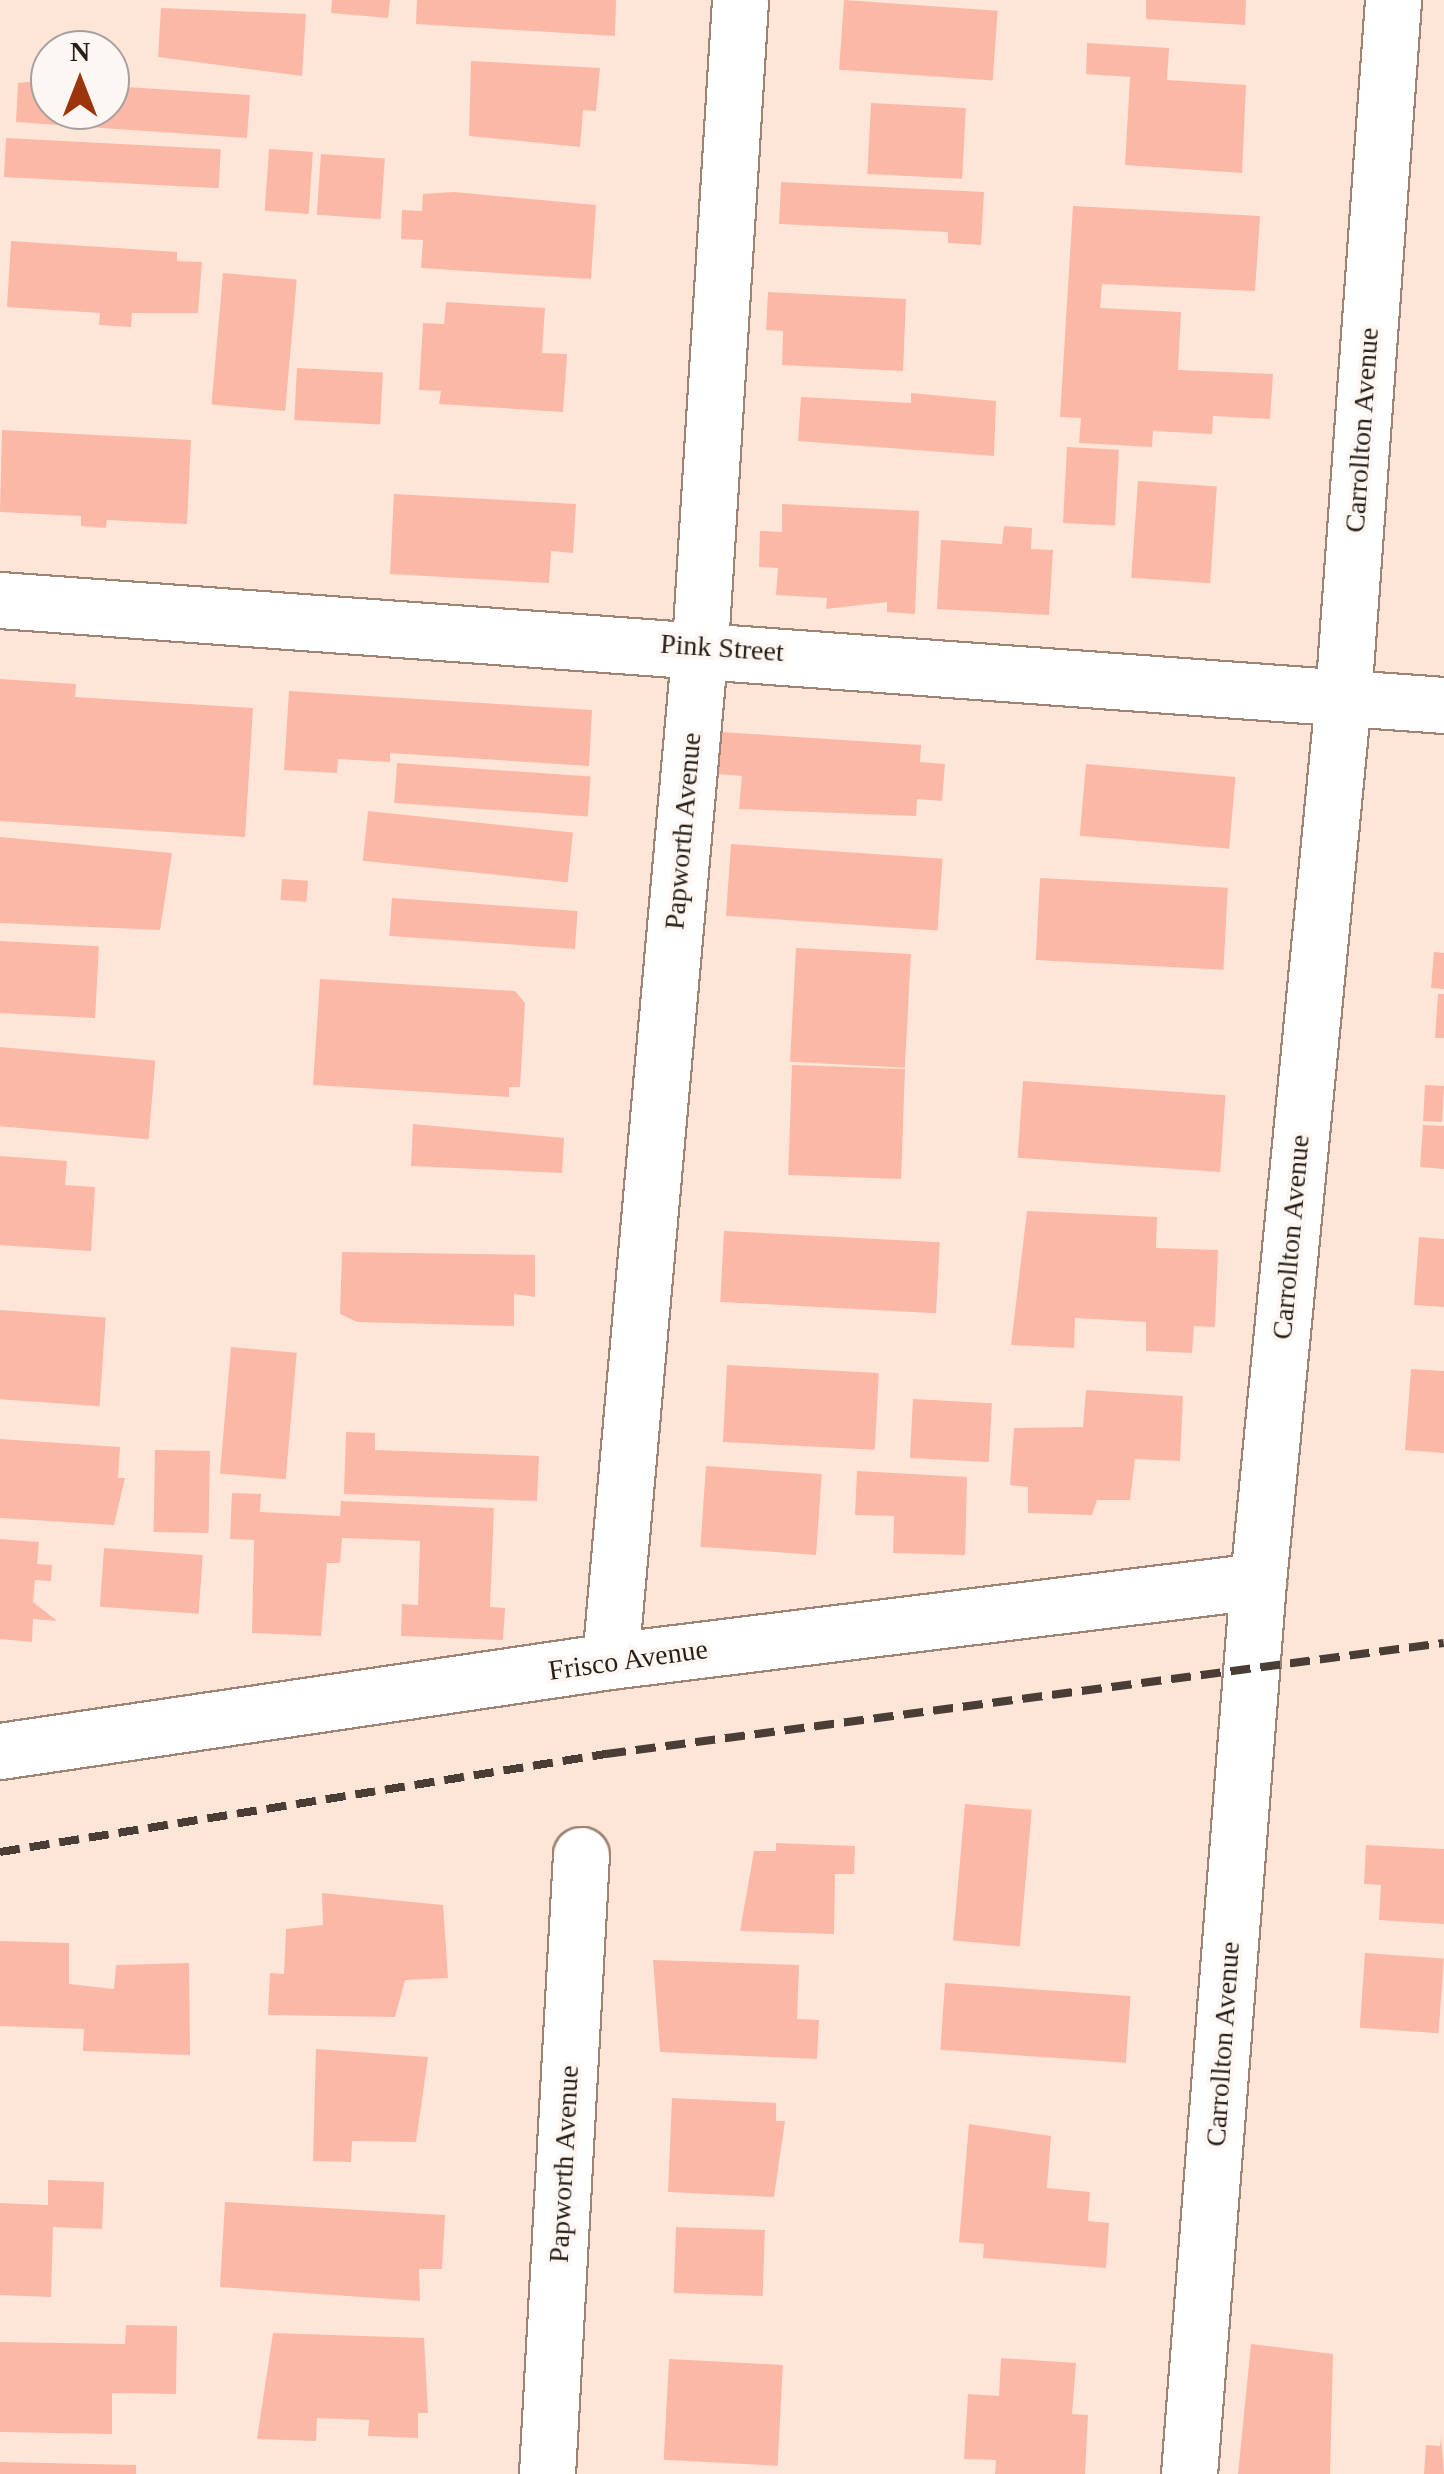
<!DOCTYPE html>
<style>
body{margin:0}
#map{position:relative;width:1444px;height:2474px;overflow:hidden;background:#fde6d8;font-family:Georgia,serif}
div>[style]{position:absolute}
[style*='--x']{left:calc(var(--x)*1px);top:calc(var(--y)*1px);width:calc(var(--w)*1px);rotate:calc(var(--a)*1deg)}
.building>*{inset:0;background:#fbb8a7;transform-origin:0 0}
.roads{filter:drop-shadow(2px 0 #9e8474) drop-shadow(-2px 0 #9e8474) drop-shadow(0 2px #9e8474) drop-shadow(0 -2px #9e8474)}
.minor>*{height:55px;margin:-27.5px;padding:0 27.5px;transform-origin:27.5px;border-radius:27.5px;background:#fff}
.rail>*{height:8px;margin-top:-4px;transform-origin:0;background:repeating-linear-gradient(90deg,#493d36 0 20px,transparent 0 30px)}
span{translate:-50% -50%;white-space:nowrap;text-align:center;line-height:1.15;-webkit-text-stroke:8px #fdf7f4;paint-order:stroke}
.street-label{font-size:28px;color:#281e18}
.north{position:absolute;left:30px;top:30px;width:100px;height:100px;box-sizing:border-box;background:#fdf7f4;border:2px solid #a8a09c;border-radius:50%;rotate:0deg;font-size:28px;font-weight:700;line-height:40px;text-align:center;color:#281e18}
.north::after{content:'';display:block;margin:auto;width:35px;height:45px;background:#9c360a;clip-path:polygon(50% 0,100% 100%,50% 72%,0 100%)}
</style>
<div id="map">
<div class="building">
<div style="clip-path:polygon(332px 0,390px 0,388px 18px,331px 13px)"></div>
<div style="clip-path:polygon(417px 0,616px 0,615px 36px,416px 24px)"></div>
<div style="left:844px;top:0;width:154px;height:70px;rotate:4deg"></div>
<div style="clip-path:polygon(1146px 0,1246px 0,1245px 25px,1146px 19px)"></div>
<div style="clip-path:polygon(161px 8px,306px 14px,302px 76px,158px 57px)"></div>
<div style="clip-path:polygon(1087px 43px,1169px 48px,1167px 80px,1246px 85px,1242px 173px,1125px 165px,1130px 77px,1086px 74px)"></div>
<div style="clip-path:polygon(471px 61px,600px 68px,596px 111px,583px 110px,580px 147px,469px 136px)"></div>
<div style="clip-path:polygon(37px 81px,50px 82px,50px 110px,110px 110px,110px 86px,250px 95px,247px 138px,16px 122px,18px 83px)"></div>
<div style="left:871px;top:103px;width:95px;height:71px;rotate:3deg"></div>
<div style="left:6px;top:138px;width:215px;height:39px;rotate:3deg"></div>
<div style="left:269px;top:149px;width:44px;height:62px;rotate:4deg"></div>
<div style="left:321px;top:154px;width:64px;height:61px;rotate:4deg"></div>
<div style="clip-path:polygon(781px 182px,984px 192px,981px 245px,948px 243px,948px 232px,779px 224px)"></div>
<div style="clip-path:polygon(454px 192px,596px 205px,591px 279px,421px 268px,423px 240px,401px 239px,402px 210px,422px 211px,423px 194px)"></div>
<div style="clip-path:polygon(1073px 206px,1260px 216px,1255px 291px,1102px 284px,1100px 308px,1181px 312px,1178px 370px,1273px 374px,1270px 419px,1213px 416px,1212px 434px,1153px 431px,1152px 447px,1079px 443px,1081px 418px,1060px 417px)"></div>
<div style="clip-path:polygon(11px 241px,177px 252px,177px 261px,202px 262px,198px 313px,132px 313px,131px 327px,99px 325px,100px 313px,7px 307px)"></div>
<div style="left:223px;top:273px;width:74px;height:132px;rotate:5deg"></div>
<div style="clip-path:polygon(768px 292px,906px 299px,903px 371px,782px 365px,783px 331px,766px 330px)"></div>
<div style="clip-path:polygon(446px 302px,545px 308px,542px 353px,567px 354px,563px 412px,439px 404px,441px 391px,419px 390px,423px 323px,444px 324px)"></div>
<div style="left:297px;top:368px;width:86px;height:52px;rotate:3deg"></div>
<div style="clip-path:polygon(911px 393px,996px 401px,994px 456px,798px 441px,801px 397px,911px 403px)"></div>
<div style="clip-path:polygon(2px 430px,191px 440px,187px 524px,107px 520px,106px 528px,81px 526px,81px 516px,0 512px)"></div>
<div style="left:1067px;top:447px;width:52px;height:76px;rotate:3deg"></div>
<div style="left:1138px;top:481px;width:79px;height:97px;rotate:4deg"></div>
<div style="clip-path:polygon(394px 494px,576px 504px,573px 553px,551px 551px,549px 583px,390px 574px)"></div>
<div style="clip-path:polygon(782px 504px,919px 511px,915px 614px,887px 612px,887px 602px,826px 609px,827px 598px,776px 595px,778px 568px,759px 567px,760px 531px,782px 532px)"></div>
<div style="clip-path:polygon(1004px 526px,1032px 528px,1031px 549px,1053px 550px,1049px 615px,937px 609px,941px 540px,1002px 544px)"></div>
<div style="clip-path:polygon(0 679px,76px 684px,75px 697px,253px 708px,245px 837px,0 821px)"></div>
<div style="clip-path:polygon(289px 691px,592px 710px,589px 766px,390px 753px,390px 762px,338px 759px,337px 773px,284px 770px)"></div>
<div style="clip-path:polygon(720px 732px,921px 745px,920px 762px,945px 764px,942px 801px,917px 799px,916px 816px,739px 809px,742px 776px,717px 774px)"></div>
<div style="left:397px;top:763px;width:194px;height:40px;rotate:4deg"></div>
<div style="left:1086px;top:764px;width:150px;height:72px;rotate:5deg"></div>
<div style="left:368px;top:811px;width:206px;height:50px;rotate:6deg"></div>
<div style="clip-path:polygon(0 837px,172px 853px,160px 930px,0 923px)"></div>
<div style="left:731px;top:844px;width:212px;height:72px;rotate:4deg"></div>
<div style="left:1040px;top:878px;width:188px;height:82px;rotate:3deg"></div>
<div style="left:282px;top:879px;width:26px;height:21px;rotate:4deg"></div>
<div style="left:392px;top:898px;width:186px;height:38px;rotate:4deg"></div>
<div style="left:0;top:941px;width:99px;height:72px;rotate:3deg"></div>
<div style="left:796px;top:948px;width:115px;height:114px;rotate:3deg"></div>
<div style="clip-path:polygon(1434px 952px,1444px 953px,1444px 989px,1431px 988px)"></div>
<div style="clip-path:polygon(320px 979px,515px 991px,525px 1003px,520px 1087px,509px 1087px,509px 1097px,313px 1085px)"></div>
<div style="clip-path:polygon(1438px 994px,1444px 994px,1444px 1038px,1435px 1038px)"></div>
<div style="left:0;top:1047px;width:156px;height:79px;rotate:5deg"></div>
<div style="left:792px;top:1065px;width:113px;height:110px;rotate:2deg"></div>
<div style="left:1023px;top:1081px;width:203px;height:77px;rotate:4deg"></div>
<div style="left:1425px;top:1085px;width:19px;height:36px;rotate:3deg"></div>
<div style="clip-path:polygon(413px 1124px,564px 1138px,562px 1173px,411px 1166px)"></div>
<div style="clip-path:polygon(1423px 1125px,1444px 1126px,1444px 1169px,1420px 1167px)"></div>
<div style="clip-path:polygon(0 1156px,67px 1161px,65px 1185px,95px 1187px,91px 1251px,0 1245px)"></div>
<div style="clip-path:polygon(1027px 1211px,1157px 1217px,1156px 1248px,1218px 1250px,1215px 1327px,1194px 1326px,1192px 1353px,1146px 1351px,1146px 1322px,1075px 1318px,1074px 1348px,1011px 1345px)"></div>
<div style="left:724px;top:1231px;width:216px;height:71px;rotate:3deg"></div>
<div style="clip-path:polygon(1419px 1237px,1444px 1239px,1444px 1307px,1414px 1305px)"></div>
<div style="clip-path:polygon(342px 1252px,535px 1255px,535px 1297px,514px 1294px,514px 1326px,357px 1322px,340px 1314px)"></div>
<div style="left:0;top:1310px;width:106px;height:89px;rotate:4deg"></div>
<div style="left:231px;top:1347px;width:66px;height:127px;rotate:5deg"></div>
<div style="left:727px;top:1365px;width:152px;height:77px;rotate:3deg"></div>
<div style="clip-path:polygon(1411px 1369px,1444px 1371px,1444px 1453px,1405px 1450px)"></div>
<div style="clip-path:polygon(1086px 1390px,1183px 1396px,1180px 1461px,1135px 1459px,1130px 1500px,1097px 1500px,1092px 1515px,1028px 1513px,1028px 1487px,1010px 1485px,1014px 1428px,1083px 1427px)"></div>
<div style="left:913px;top:1399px;width:79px;height:59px;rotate:3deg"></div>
<div style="clip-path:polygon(346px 1432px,375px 1433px,375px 1450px,539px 1456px,537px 1501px,344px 1494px)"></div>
<div style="clip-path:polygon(0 1439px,120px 1447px,118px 1478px,125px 1478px,114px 1525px,0 1518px)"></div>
<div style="left:155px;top:1450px;width:55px;height:82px;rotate:1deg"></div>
<div style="left:706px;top:1466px;width:116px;height:81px;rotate:4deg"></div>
<div style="clip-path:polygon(857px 1471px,967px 1477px,965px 1555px,893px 1553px,894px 1516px,855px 1515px)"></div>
<div style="clip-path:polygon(232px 1493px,261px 1494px,260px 1512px,340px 1516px,341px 1501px,494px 1508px,490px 1607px,505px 1608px,503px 1640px,401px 1636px,402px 1604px,418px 1605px,420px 1541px,342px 1538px,340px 1563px,327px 1563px,321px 1636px,252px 1633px,254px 1540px,230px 1539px)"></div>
<div style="clip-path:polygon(0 1539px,39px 1542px,37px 1564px,52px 1565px,51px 1581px,35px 1580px,33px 1602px,57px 1621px,33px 1619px,32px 1642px,0 1639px)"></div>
<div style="left:104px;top:1548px;width:99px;height:59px;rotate:4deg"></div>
<div style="left:965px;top:1804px;width:67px;height:137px;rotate:5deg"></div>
<div style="clip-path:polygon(776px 1843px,855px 1846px,854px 1874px,835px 1874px,834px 1934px,740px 1931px,754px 1851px,776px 1851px)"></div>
<div style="clip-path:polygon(1366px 1845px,1444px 1849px,1444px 1924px,1379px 1920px,1381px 1885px,1364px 1884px)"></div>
<div style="clip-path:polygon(322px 1893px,443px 1905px,448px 1978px,405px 1980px,395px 2017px,268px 2015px,270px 1973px,284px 1974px,286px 1929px,323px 1925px)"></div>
<div style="clip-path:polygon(0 1941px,69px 1943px,69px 1984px,114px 1989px,116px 1965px,189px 1963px,190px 2055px,83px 2051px,84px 2029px,0 2026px)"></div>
<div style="left:1365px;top:1953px;width:79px;height:75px;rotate:4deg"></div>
<div style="clip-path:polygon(653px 1960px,799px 1965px,797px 2019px,819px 2020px,817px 2059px,660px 2052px)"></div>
<div style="left:945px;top:1983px;width:186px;height:67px;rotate:4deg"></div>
<div style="clip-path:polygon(316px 2049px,428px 2057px,416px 2142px,352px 2141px,351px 2162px,313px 2161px)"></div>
<div style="clip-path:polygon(672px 2098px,776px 2103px,776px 2121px,785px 2121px,774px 2197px,668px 2192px)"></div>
<div style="clip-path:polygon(969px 2124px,1051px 2136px,1047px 2188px,1090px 2192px,1088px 2221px,1109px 2223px,1106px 2268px,983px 2258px,984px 2244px,959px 2242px)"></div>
<div style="clip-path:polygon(48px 2180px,104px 2182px,102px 2229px,53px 2227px,51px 2297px,0 2295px,0 2203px,48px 2205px)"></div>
<div style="clip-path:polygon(225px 2202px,445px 2215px,442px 2269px,419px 2269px,420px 2301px,220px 2287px)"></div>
<div style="left:676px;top:2227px;width:89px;height:66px;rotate:2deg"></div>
<div style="clip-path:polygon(126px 2325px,177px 2326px,176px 2394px,112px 2393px,112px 2434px,0 2432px,0 2342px,125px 2344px)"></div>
<div style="clip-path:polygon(273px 2333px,424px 2338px,428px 2413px,418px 2413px,418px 2438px,368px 2436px,369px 2420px,317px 2418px,316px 2441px,257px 2439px)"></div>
<div style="clip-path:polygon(1251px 2344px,1333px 2354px,1330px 2474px,1238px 2474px)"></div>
<div style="clip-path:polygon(1001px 2358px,1076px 2363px,1072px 2414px,1088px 2415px,1085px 2474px,995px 2474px,996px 2460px,964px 2459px,968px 2394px,999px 2396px)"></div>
<div style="left:669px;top:2359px;width:114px;height:101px;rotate:3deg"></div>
<div style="clip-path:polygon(1441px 2437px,1444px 2474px,1424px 2474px,1426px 2445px,1440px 2446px)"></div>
<div style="clip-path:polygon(0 2462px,136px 2465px,136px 2474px,0 2474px)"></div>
</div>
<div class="roads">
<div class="minor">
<div style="--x:0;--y:600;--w:1448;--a:4.16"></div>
<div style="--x:610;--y:1661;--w:1020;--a:-84.94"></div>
<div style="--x:700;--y:645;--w:646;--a:-86.45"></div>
<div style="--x:0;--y:1751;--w:617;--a:-8.39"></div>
<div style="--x:610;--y:1661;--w:653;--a:-7.04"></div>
<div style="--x:547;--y:2474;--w:620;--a:-86.86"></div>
<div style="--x:1189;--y:2474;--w:896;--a:-85.58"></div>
<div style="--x:1258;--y:1581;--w:887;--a:-84.5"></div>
<div style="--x:1343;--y:698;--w:700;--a:-85.9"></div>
</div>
</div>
<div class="rail">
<div style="--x:0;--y:1852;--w:614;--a:-9.19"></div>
<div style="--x:606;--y:1754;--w:845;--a:-7.55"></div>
</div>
<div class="street-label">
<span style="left:1362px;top:430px;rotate:-86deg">Carrollton Avenue</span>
<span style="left:722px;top:648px;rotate:4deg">Pink Street</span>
<span style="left:683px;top:831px;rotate:-85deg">Papworth Avenue</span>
<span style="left:1291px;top:1237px;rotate:-85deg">Carrollton Avenue</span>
<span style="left:628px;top:1660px;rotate:-8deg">Frisco Avenue</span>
<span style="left:1223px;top:2044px;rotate:-86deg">Carrollton Avenue</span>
<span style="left:564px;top:2164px;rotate:-87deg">Papworth Avenue</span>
</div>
<div class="north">N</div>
</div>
